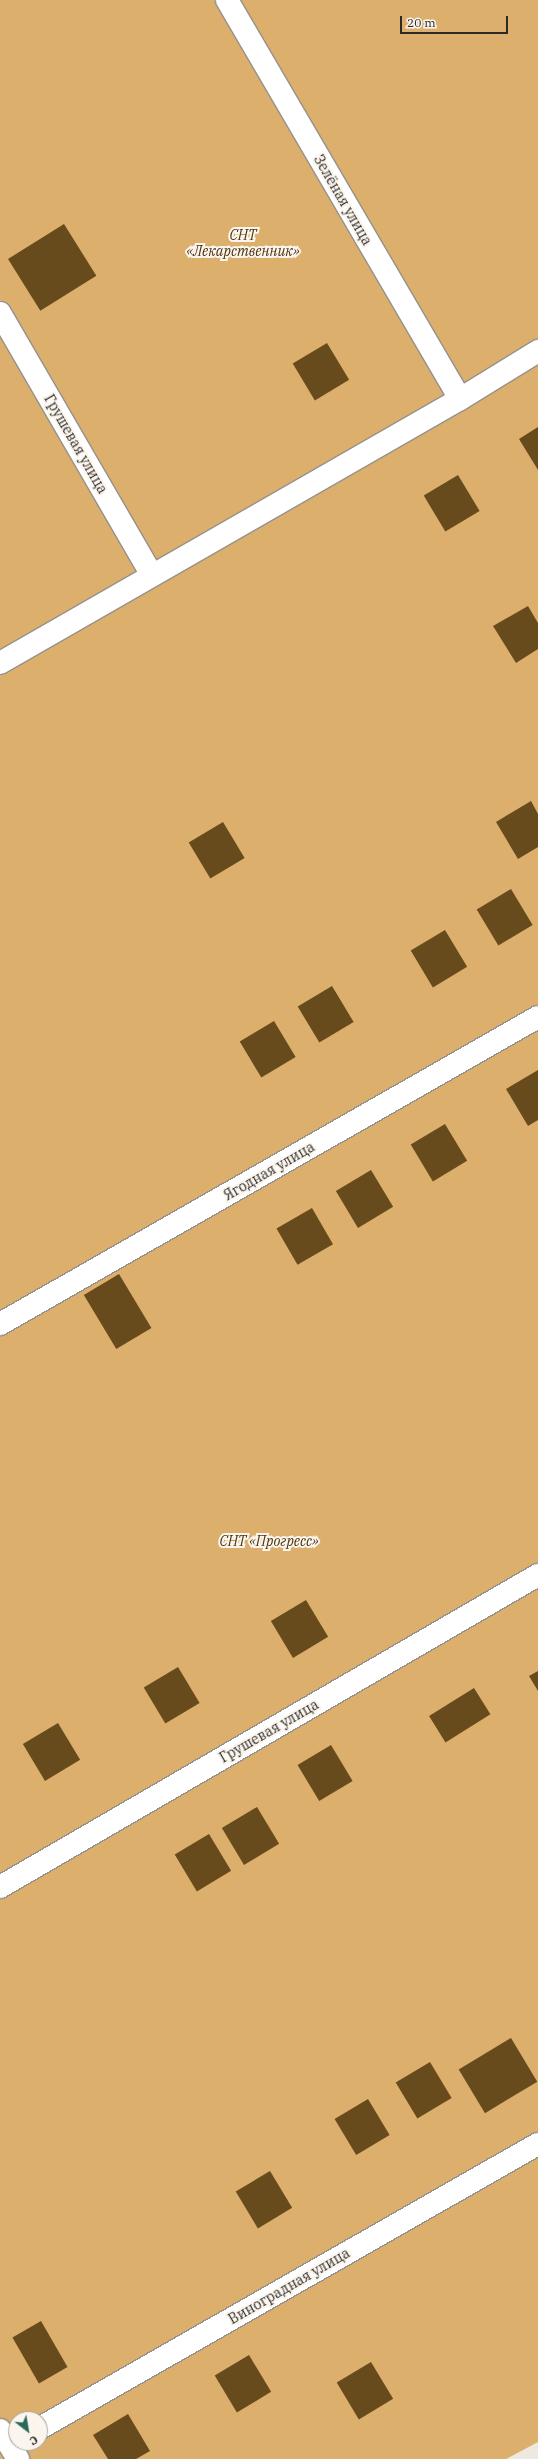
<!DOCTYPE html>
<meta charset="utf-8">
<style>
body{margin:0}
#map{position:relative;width:538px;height:2459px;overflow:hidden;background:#ede8e0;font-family:"IBM Plex Serif",serif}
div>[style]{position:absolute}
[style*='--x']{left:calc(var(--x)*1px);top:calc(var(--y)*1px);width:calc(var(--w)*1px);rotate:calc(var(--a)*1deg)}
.green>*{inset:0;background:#dcaf6d}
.building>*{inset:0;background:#684b1c;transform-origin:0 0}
.roads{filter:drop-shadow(1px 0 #96918a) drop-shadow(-1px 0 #96918a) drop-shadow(0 1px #96918a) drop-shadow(0 -1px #96918a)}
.street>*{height:22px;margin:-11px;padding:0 11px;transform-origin:11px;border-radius:11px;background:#fff}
span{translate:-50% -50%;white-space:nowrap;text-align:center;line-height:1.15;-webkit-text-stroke:4px #fbf5ed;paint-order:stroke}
.street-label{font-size:14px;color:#2c2a27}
.park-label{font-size:14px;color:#4d3610;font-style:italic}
.north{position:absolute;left:8px;top:2411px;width:40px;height:40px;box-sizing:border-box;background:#fbf5ed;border:1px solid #a8a49e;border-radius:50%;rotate:149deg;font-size:11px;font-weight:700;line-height:16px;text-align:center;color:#2c2a27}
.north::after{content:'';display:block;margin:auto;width:14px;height:18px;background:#2b6a58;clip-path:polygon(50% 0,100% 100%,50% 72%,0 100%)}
.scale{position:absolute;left:400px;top:16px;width:108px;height:18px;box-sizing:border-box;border:2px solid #2c2a27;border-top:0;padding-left:5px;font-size:12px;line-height:14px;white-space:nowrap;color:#2c2a27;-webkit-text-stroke:3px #fbf5ed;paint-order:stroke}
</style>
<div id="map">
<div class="green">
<div style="clip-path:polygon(evenodd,0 0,538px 0,538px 2442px,506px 2459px,0 2459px,0 0,16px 2419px,40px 2419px,40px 2443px,16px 2443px,16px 2419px)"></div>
</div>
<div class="building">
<div style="left:64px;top:224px;width:61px;height:66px;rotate:58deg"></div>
<div style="left:327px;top:343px;width:43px;height:40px;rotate:59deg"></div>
<div style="clip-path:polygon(538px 427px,538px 470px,519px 439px)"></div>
<div style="left:458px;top:475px;width:42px;height:40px;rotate:59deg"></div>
<div style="clip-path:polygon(528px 606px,538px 623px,538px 649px,516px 663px,493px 626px)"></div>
<div style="clip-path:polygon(531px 801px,538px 814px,538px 847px,518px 859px,496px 822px)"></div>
<div style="left:223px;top:822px;width:42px;height:40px;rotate:59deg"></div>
<div style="left:511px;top:889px;width:42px;height:40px;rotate:59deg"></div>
<div style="left:445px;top:930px;width:43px;height:40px;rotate:59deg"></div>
<div style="left:332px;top:986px;width:42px;height:40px;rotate:59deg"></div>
<div style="left:274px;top:1021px;width:42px;height:40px;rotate:59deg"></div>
<div style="clip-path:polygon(538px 1070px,538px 1120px,528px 1126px,506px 1089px)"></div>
<div style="left:445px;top:1124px;width:43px;height:40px;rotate:59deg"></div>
<div style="left:371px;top:1170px;width:43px;height:41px;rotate:59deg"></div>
<div style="left:312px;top:1208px;width:42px;height:41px;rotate:60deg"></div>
<div style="left:119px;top:1274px;width:63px;height:41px;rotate:59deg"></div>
<div style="left:306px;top:1600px;width:43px;height:41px;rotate:59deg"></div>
<div style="left:178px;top:1667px;width:42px;height:40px;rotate:59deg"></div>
<div style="clip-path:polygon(538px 1671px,538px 1691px,529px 1676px)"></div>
<div style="left:474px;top:1688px;width:31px;height:53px;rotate:58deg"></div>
<div style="left:58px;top:1723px;width:43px;height:41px;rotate:59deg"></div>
<div style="left:331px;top:1745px;width:42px;height:39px;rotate:59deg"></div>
<div style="left:257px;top:1807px;width:43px;height:41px;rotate:59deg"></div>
<div style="left:209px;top:1834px;width:43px;height:40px;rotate:59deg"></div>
<div style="left:511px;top:2038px;width:51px;height:61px;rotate:59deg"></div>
<div style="left:430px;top:2062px;width:42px;height:40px;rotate:59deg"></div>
<div style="left:368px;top:2099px;width:42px;height:39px;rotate:59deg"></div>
<div style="left:270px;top:2171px;width:43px;height:40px;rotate:59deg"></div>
<div style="left:41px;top:2321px;width:53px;height:33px;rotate:60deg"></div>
<div style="left:249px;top:2355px;width:43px;height:40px;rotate:59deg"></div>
<div style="left:371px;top:2362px;width:43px;height:40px;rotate:59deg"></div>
<div style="clip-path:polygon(128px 2414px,150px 2451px,136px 2459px,108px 2459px,93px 2435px)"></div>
</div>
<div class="roads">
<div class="street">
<div style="--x:227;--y:0;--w:462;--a:59.7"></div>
<div style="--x:0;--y:313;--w:303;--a:59.9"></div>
<div style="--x:0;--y:663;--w:530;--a:-29.85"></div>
<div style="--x:460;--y:399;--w:92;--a:-31.6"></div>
<div style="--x:0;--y:1324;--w:619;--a:-29.71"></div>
<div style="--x:0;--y:1887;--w:622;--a:-30.11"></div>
<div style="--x:40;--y:2428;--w:573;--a:-29.7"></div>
<div style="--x:0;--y:2430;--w:34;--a:58"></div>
</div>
</div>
<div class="street-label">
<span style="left:343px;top:200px;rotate:60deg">Зелёная улица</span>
<span style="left:76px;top:444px;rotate:60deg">Грушевая улица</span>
<span style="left:269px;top:1171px;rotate:-30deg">Ягодная улица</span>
<span style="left:269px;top:1731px;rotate:-30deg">Грушевая улица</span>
<span style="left:289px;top:2286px;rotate:-30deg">Виноградная улица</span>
</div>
<div class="park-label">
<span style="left:243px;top:243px">СНТ<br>«Лекарственник»</span>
<span style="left:269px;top:1541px">СНТ «Прогресс»</span>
</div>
<div class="north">С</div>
<div class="scale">20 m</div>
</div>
